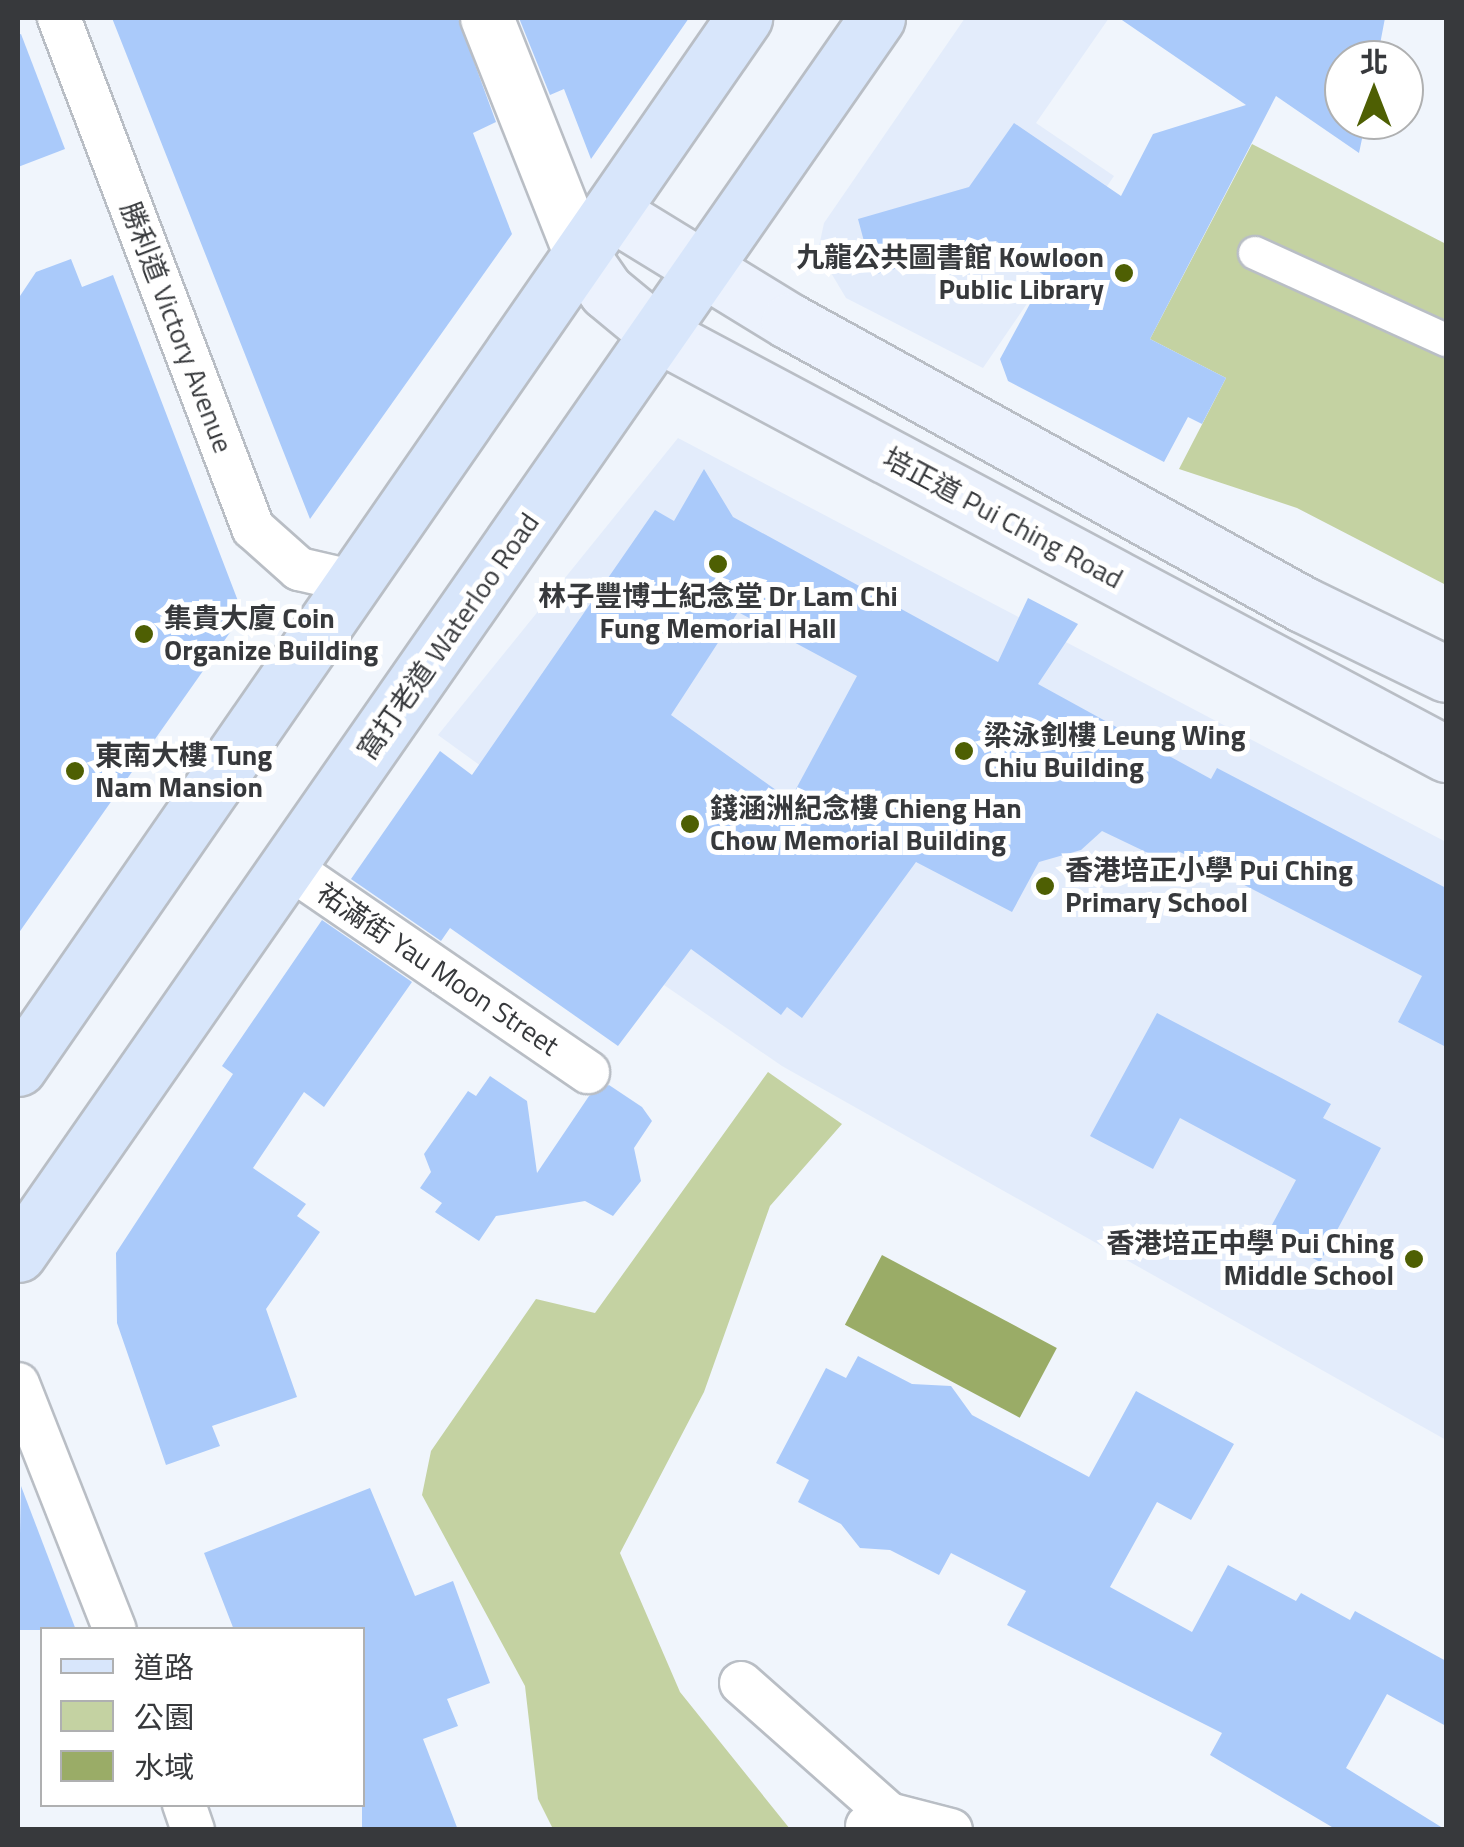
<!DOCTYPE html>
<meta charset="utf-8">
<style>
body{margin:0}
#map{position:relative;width:1464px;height:1847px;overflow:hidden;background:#f0f5fc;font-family:"Titillium Web","Noto Sans TC",sans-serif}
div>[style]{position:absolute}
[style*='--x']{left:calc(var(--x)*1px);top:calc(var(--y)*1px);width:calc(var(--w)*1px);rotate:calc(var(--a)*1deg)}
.built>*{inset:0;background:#e3ecfb}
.green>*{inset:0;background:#c4d2a2}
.water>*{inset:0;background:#9aac67;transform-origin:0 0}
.building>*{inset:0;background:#aacafa}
.roads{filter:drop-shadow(2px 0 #b9bec5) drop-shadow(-2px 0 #b9bec5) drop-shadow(0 2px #b9bec5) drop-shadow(0 -2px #b9bec5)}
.pedestrian>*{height:32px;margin:-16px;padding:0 16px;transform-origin:16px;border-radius:16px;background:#fff}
.minor>*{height:42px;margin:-21px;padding:0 21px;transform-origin:21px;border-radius:21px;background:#fff}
.tertiary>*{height:52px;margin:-26px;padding:0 26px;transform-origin:26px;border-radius:26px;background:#fff}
.secondary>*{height:55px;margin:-27.5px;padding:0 27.5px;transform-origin:27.5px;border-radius:27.5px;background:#ecf2fd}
.primary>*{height:55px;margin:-27.5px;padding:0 27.5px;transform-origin:27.5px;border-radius:27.5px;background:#d8e6fb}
.dots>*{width:28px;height:28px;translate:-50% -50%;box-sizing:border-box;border:5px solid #fff;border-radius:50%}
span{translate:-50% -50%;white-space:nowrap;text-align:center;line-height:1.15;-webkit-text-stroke:10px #fff;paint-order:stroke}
.poi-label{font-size:28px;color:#37393c;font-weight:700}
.right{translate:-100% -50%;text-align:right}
.left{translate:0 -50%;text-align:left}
.street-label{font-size:28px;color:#37393c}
.frame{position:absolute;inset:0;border:20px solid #37393c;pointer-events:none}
.legend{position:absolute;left:40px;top:1627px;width:325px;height:180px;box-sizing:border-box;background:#fff;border:2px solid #afb0b1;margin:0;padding:12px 18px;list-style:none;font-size:30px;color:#37393c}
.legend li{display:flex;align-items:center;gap:20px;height:50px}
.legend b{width:50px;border:2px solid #afb0b1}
.north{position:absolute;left:1324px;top:40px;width:100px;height:100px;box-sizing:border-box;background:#fff;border:2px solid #afb0b1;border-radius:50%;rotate:0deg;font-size:28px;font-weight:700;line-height:40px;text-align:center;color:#37393c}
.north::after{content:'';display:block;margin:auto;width:35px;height:45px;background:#4e5f03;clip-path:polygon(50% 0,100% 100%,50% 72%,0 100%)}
</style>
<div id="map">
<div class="built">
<div style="clip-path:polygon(965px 18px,1109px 18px,1036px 123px,1114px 176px,983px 368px,846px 298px,818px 251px,824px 223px)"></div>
<div style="clip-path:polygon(678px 438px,1446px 842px,1446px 1440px,782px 1066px,664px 985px,546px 813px,438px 735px)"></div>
</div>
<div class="green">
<div style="clip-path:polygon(1252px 144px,1446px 244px,1446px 585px,1297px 508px,1179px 469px,1226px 378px,1150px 339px)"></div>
<div style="clip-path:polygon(768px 1072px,842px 1124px,770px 1206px,704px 1392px,620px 1553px,680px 1692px,790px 1829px,553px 1829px,538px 1799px,525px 1686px,422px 1495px,431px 1451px,536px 1299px,595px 1313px)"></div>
</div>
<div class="water">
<div style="left:882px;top:1255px;width:198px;height:79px;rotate:28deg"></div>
</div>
<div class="building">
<div style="clip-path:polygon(112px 18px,458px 18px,496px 122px,473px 133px,512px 234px,310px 519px)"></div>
<div style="clip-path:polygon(519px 18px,689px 18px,591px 159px,564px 89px,550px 95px)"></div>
<div style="clip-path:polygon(1119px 18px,1385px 18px,1377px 60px,1344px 60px,1344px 120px,1366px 120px,1359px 153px,1276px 96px,1150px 339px,1226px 378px,1202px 424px,1188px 417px,1164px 462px,1008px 381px,1000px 359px,1045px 276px,996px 241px,873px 275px,858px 219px,969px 187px,1014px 123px,1121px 196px,1153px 134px,1246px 105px)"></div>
<div style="clip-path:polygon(21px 34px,65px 149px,18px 167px,18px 35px)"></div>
<div style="clip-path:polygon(71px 259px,82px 287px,113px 275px,243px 614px,18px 934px,18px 299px,36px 272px)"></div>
<div style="clip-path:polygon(evenodd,704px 469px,733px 517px,998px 662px,1028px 598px,1078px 624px,1038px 684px,1211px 779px,1217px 768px,1446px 888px,1446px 1047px,1398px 1022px,1422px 976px,1178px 851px,1171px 864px,1102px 831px,1081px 850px,1039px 862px,1012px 912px,916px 862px,802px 1018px,787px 1007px,781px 1015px,691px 949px,618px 1046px,450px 928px,441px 941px,351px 879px,440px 751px,472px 775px,655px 510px,674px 521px,704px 469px,738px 612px,857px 676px,790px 800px,671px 715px,738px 612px)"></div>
<div style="clip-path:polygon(322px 920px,412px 982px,324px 1107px,304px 1092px,253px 1168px,306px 1204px,297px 1216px,320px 1232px,266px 1309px,297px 1397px,212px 1426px,220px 1446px,166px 1465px,117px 1323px,116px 1253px,233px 1074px,222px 1066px)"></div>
<div style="clip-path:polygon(1157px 1013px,1331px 1104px,1323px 1118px,1381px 1148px,1320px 1262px,1267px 1234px,1296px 1180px,1180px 1118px,1153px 1169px,1090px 1136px)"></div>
<div style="clip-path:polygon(490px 1076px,527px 1101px,537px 1173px,589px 1096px,609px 1085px,642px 1107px,652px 1121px,634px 1148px,641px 1181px,613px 1216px,585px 1201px,496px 1216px,479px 1241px,435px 1212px,442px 1203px,420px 1188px,431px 1172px,424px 1154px,468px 1091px,476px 1096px)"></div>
<div style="clip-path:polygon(858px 1356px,912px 1384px,951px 1386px,972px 1415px,1089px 1477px,1136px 1391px,1234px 1444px,1191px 1520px,1157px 1502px,1110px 1587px,1192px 1632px,1228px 1565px,1296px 1601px,1301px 1593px,1350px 1620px,1355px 1611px,1446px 1661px,1446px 1726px,1387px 1694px,1346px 1768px,1446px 1830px,1337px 1830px,1210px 1755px,1222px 1733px,1007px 1625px,1026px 1591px,951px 1553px,939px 1575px,890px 1550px,860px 1548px,841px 1524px,798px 1502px,809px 1480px,776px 1463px,826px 1368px,846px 1378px)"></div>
<div style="clip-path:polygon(21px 1486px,76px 1630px,18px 1630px)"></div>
<div style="clip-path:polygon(370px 1488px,415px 1596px,453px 1581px,490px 1683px,447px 1699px,458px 1726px,423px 1739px,458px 1830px,362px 1830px,362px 1630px,234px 1630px,204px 1553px)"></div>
</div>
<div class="roads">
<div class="pedestrian">
<div style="--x:1255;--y:253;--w:210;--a:24.5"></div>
</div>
<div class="minor">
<div style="--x:59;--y:18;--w:546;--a:69.17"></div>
<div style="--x:253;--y:528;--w:62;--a:41.7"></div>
<div style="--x:299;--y:569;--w:53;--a:13"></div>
<div style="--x:287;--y:866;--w:365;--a:34.4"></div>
<div style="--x:18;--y:1384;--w:264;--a:68.5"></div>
<div style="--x:741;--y:1683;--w:198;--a:41.5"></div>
<div style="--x:184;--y:1804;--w:28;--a:71"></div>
<div style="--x:867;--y:1826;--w:25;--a:-29"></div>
<div style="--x:889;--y:1814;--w:64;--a:14.5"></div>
</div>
<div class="tertiary">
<div style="--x:487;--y:18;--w:255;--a:68.4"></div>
</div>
<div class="secondary">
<div style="--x:611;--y:212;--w:209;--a:31.5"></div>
<div style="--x:789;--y:321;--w:586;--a:28.88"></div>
<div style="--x:1302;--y:604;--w:160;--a:25.9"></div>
<div style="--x:581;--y:255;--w:44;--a:55.2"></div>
<div style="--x:606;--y:291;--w:67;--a:39.6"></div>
<div style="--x:658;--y:334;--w:893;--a:28.06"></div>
</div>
<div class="primary">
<div style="--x:18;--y:1068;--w:1277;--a:-55.34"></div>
<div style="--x:18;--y:1254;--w:1505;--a:-55.2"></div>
</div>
</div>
<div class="dots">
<div style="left:1124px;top:273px;background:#4e5f03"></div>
<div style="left:718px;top:564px;background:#4e5f03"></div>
<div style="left:144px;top:634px;background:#4e5f03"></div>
<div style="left:964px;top:751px;background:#4e5f03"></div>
<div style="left:75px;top:771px;background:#4e5f03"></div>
<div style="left:690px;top:824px;background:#4e5f03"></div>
<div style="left:1045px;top:886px;background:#4e5f03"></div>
<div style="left:1414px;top:1259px;background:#4e5f03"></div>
</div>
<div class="poi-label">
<span class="right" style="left:1104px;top:273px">九龍公共圖書館 Kowloon<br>Public Library</span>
<span style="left:718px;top:612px">林子豐博士紀念堂 Dr Lam Chi<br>Fung Memorial Hall</span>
<span class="left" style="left:164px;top:634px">集貴大廈 Coin<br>Organize Building</span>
<span class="left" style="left:984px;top:751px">梁泳釗樓 Leung Wing<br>Chiu Building</span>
<span class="left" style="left:95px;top:771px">東南大樓 Tung<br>Nam Mansion</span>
<span class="left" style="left:710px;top:824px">錢涵洲紀念樓 Chieng Han<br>Chow Memorial Building</span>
<span class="left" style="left:1065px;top:886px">香港培正小學 Pui Ching<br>Primary School</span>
<span class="right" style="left:1394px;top:1259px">香港培正中學 Pui Ching<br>Middle School</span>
</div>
<div class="street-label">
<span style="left:177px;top:327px;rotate:69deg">勝利道 Victory Avenue</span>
<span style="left:1003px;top:518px;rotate:28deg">培正道 Pui Ching Road</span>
<span style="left:448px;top:636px;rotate:-55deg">窩打老道 Waterloo Road</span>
<span style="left:438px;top:969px;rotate:34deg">祐滿街 Yau Moon Street</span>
</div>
<div class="frame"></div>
<ul class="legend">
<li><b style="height:12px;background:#d8e6fb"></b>道路</li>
<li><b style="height:28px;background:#c4d2a2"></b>公園</li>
<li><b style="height:28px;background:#9aac67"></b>水域</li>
</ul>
<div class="north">北</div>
</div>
